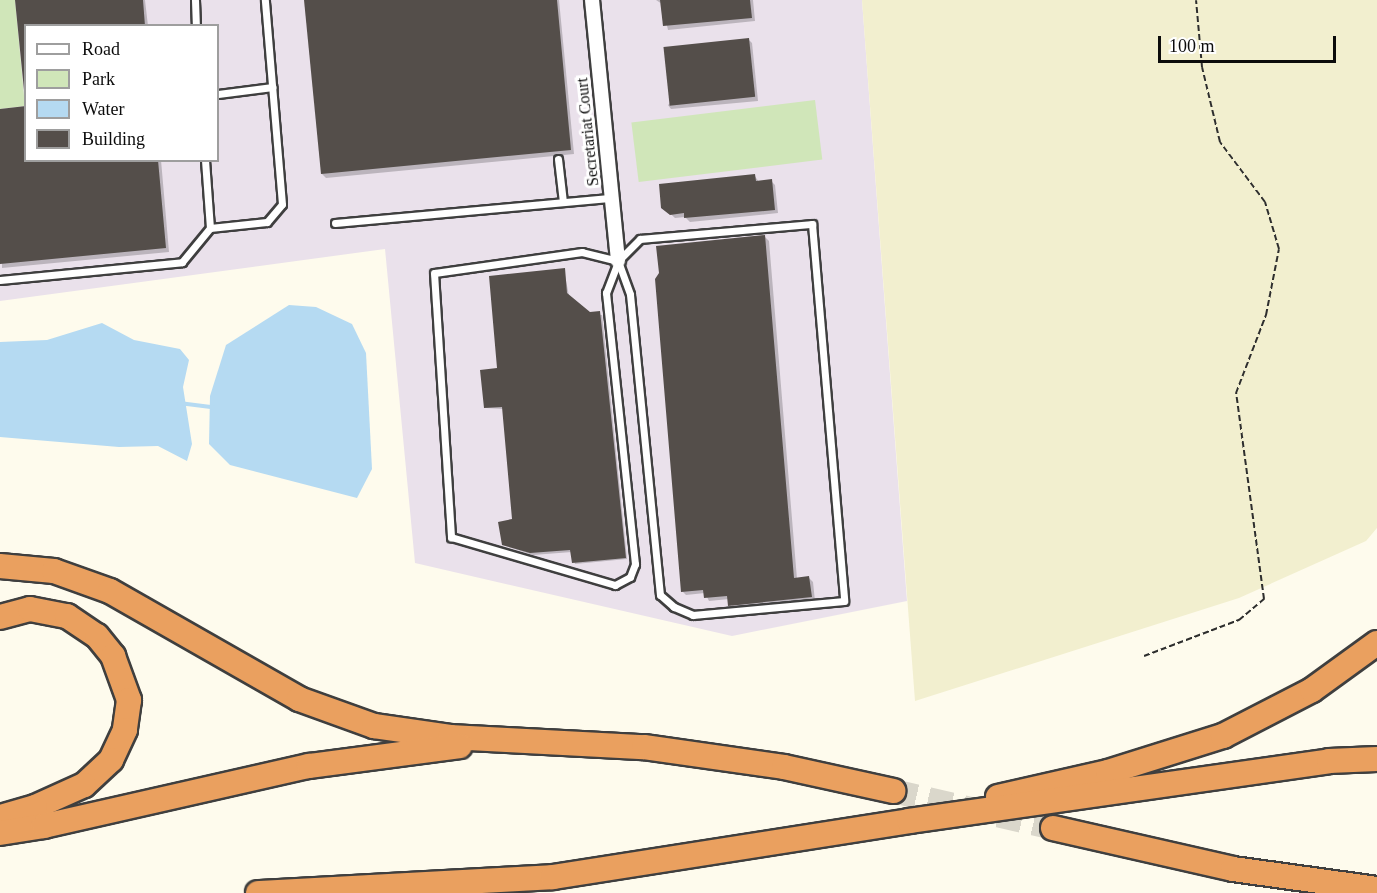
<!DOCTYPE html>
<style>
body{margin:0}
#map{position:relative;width:1377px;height:893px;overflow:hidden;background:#fefbed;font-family:"Times New Roman",serif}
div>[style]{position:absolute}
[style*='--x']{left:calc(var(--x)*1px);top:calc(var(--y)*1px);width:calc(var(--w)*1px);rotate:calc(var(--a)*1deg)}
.industrial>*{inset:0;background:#eae1eb}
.farmland>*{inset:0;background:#f2efcf}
.green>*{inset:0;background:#d0e6b9;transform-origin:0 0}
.water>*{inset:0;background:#b5daf2}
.shadow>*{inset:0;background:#0003}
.stream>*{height:4px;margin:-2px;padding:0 2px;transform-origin:2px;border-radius:2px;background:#b5daf2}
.building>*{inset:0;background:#544e4a;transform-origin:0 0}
.highway-tunnel>*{height:24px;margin-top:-12px;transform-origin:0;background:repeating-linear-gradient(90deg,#dad7cb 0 24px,transparent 0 36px)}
.path>*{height:2px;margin-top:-1px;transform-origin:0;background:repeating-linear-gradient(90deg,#2e2e2e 0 6px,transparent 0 9px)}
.roads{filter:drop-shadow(2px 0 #3f3f3f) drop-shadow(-2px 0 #3f3f3f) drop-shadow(0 2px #3f3f3f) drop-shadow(0 -2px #3f3f3f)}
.lane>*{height:7px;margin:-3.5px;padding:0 3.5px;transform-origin:3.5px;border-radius:3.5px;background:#fff}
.street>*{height:14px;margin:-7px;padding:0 7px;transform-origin:7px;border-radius:7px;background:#fff}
.highway>*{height:24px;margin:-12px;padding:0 12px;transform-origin:12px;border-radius:12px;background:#eaa05f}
span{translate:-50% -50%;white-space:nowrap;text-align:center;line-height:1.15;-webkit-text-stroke:6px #fff;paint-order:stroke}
.street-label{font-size:16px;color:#0c0c0c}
.legend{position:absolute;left:24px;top:24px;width:195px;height:138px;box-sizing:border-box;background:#fff;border:2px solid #9e9e9e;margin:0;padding:8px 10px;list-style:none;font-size:18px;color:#0c0c0c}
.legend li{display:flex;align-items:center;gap:12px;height:30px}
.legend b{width:30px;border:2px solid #9e9e9e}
.scale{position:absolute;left:1158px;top:36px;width:178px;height:27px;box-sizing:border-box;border:3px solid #0c0c0c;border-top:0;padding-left:8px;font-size:18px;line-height:21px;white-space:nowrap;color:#0c0c0c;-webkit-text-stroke:4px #fff;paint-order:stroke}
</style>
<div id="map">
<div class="industrial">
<div style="clip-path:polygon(evenodd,0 0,862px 0,907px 601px,732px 636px,415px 563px,385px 249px,0 301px,0 0,26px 26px,218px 26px,218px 160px,26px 160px,26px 26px)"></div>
</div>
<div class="farmland">
<div style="clip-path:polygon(862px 0,1377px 0,1377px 528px,1366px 541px,1239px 598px,915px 701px)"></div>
</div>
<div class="green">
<div style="clip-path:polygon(0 0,15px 0,25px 106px,0 109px)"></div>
<div style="left:815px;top:100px;width:60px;height:185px;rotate:83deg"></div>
</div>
<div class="water">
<div style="clip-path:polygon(289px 305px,316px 307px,352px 324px,366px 353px,372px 469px,357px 498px,230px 465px,209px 444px,210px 396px,226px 345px)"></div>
<div style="clip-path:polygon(102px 323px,134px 340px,180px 349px,189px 360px,183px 387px,192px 444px,187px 461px,158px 446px,119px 447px,0 437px,0 342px,47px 340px)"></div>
</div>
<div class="shadow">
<div style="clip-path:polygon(17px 0,145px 0,148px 26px,26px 26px,26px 91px)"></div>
<div style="clip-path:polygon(305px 0,559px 0,574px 154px,326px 178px,322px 174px)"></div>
<div style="clip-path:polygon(656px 0,753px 0,755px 21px,668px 30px,662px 4px)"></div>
<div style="clip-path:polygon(748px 39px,752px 43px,758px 101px,671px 109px,668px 105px)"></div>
<div style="clip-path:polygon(0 110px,26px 160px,161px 160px,169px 252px,2px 268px)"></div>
<div style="clip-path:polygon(754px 175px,759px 182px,771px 181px,775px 185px,778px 213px,690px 222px,685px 217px,675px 218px,663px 207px)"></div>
<div style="clip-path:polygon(765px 237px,769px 241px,797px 579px,809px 578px,813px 582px,815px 601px,734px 609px,729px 599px,709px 601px,705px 593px,686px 595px,682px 591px)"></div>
<div style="clip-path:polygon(564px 270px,569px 296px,590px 314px,602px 315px,627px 559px,575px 564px,572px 552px,533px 555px,503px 545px,514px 520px,504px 409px,486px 408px,499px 369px)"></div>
</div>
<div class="stream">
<div style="--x:179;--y:403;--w:34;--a:7"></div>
</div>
<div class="building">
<div style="clip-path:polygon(15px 0,143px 0,145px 26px,26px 26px,24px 90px)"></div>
<div style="clip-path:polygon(304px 0,557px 0,571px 150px,321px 174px)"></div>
<div style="clip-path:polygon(660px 0,750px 0,752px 18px,663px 26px)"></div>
<div style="left:749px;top:38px;width:59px;height:86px;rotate:84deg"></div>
<div style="clip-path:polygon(26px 106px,26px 160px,158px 160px,166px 248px,0 264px,0 109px)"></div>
<div style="clip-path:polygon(755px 174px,756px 181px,772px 179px,775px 210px,684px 218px,684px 213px,670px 215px,661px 208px,659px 184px)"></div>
<div style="clip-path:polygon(765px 235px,794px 578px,809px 576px,812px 597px,728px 606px,727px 596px,704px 598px,703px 590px,681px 592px,655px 279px,659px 273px,656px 246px)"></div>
<div style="clip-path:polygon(565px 268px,567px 293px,590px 312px,600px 311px,626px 558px,572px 563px,570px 550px,530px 553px,502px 545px,498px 522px,512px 519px,502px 407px,484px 408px,480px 370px,497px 368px,489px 276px)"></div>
</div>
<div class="highway-tunnel">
<div style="--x:893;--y:791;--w:164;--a:13"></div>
</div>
<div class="path">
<div style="--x:1144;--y:656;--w:102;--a:-20.8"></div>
<div style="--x:1239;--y:620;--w:33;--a:-40"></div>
<div style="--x:1264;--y:599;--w:208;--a:-97.7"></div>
<div style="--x:1236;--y:393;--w:84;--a:-69"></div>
<div style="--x:1266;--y:315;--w:67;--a:-78.9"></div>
<div style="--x:1279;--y:249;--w:49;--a:-106.6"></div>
<div style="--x:1265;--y:202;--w:75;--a:-126.9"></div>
<div style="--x:1220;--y:142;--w:77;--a:-103.5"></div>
<div style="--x:1202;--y:67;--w:67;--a:-95.1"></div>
</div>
<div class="roads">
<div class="lane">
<div style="--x:195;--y:0;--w:26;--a:88"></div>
<div style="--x:218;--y:94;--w:55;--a:-7.3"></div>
<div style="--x:558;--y:159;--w:43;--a:83.4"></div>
<div style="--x:205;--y:160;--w:68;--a:85.8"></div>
<div style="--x:210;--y:228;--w:57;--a:-6"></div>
<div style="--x:267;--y:222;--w:23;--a:-50"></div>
<div style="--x:282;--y:204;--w:205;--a:-94.8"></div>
<div style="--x:335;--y:223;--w:278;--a:-5.2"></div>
<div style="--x:618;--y:261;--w:37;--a:-166"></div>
<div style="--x:582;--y:252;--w:149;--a:171.9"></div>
<div style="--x:434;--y:273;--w:265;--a:86.3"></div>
<div style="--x:451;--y:537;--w:171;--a:16.3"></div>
<div style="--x:615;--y:585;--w:17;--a:-28"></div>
<div style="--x:630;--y:577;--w:14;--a:-69"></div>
<div style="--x:635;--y:564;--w:273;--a:-96.1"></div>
<div style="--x:606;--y:293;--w:34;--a:-69"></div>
<div style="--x:618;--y:261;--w:31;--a:-45"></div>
<div style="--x:640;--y:239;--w:173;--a:-5"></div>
<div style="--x:812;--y:224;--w:378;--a:85.1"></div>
<div style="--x:844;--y:601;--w:152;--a:174.7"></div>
<div style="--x:693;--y:615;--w:21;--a:-157"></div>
<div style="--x:674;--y:607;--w:18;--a:-139"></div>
<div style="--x:660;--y:595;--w:302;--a:-95.7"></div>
<div style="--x:630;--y:294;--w:35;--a:-110"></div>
<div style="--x:0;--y:280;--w:183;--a:-5.6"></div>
<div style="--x:182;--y:262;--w:44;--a:-50.5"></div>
</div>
<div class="street">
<div style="--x:592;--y:0;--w:262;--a:84.3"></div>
</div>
<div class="highway">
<div style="--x:0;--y:566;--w:54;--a:5.3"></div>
<div style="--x:54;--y:571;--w:59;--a:19.7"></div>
<div style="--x:110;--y:591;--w:218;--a:29.7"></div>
<div style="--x:299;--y:699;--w:80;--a:19.8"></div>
<div style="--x:374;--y:726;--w:77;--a:8.2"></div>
<div style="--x:450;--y:737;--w:194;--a:3"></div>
<div style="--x:644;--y:747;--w:141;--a:8.1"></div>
<div style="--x:784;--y:767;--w:112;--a:12.4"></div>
<div style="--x:0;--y:617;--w:31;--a:-15"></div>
<div style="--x:30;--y:609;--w:38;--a:11"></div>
<div style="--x:67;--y:616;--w:36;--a:34"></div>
<div style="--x:97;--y:636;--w:26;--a:51"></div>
<div style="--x:113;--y:656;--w:47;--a:70"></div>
<div style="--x:129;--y:700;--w:30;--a:98"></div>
<div style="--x:125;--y:730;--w:33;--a:115"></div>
<div style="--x:111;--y:760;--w:37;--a:137"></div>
<div style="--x:84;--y:785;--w:54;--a:155.8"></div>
<div style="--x:35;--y:807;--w:36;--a:164"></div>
<div style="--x:998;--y:797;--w:113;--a:-12.8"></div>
<div style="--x:1108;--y:772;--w:121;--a:-17.4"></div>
<div style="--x:1223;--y:736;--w:100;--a:-27.3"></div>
<div style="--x:1312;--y:690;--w:80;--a:-35.9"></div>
<div style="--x:1053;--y:828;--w:185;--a:12.8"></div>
<div style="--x:1233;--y:869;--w:145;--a:7.9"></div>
<div style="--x:0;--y:833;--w:45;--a:-9"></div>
<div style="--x:44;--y:826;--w:272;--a:-12.8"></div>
<div style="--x:309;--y:766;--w:152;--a:-7.5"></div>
<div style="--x:258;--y:893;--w:295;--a:-3.1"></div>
<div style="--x:553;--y:877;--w:360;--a:-8.9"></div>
<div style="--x:909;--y:821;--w:424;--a:-8.1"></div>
<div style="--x:1329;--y:761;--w:48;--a:-2.4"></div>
</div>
</div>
<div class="street-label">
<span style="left:588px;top:132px;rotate:-96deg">Secretariat Court</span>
</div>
<ul class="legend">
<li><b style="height:8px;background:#fff"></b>Road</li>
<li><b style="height:16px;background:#d0e6b9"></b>Park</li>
<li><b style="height:16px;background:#b5daf2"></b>Water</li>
<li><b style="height:16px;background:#544e4a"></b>Building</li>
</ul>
<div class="scale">100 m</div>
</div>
